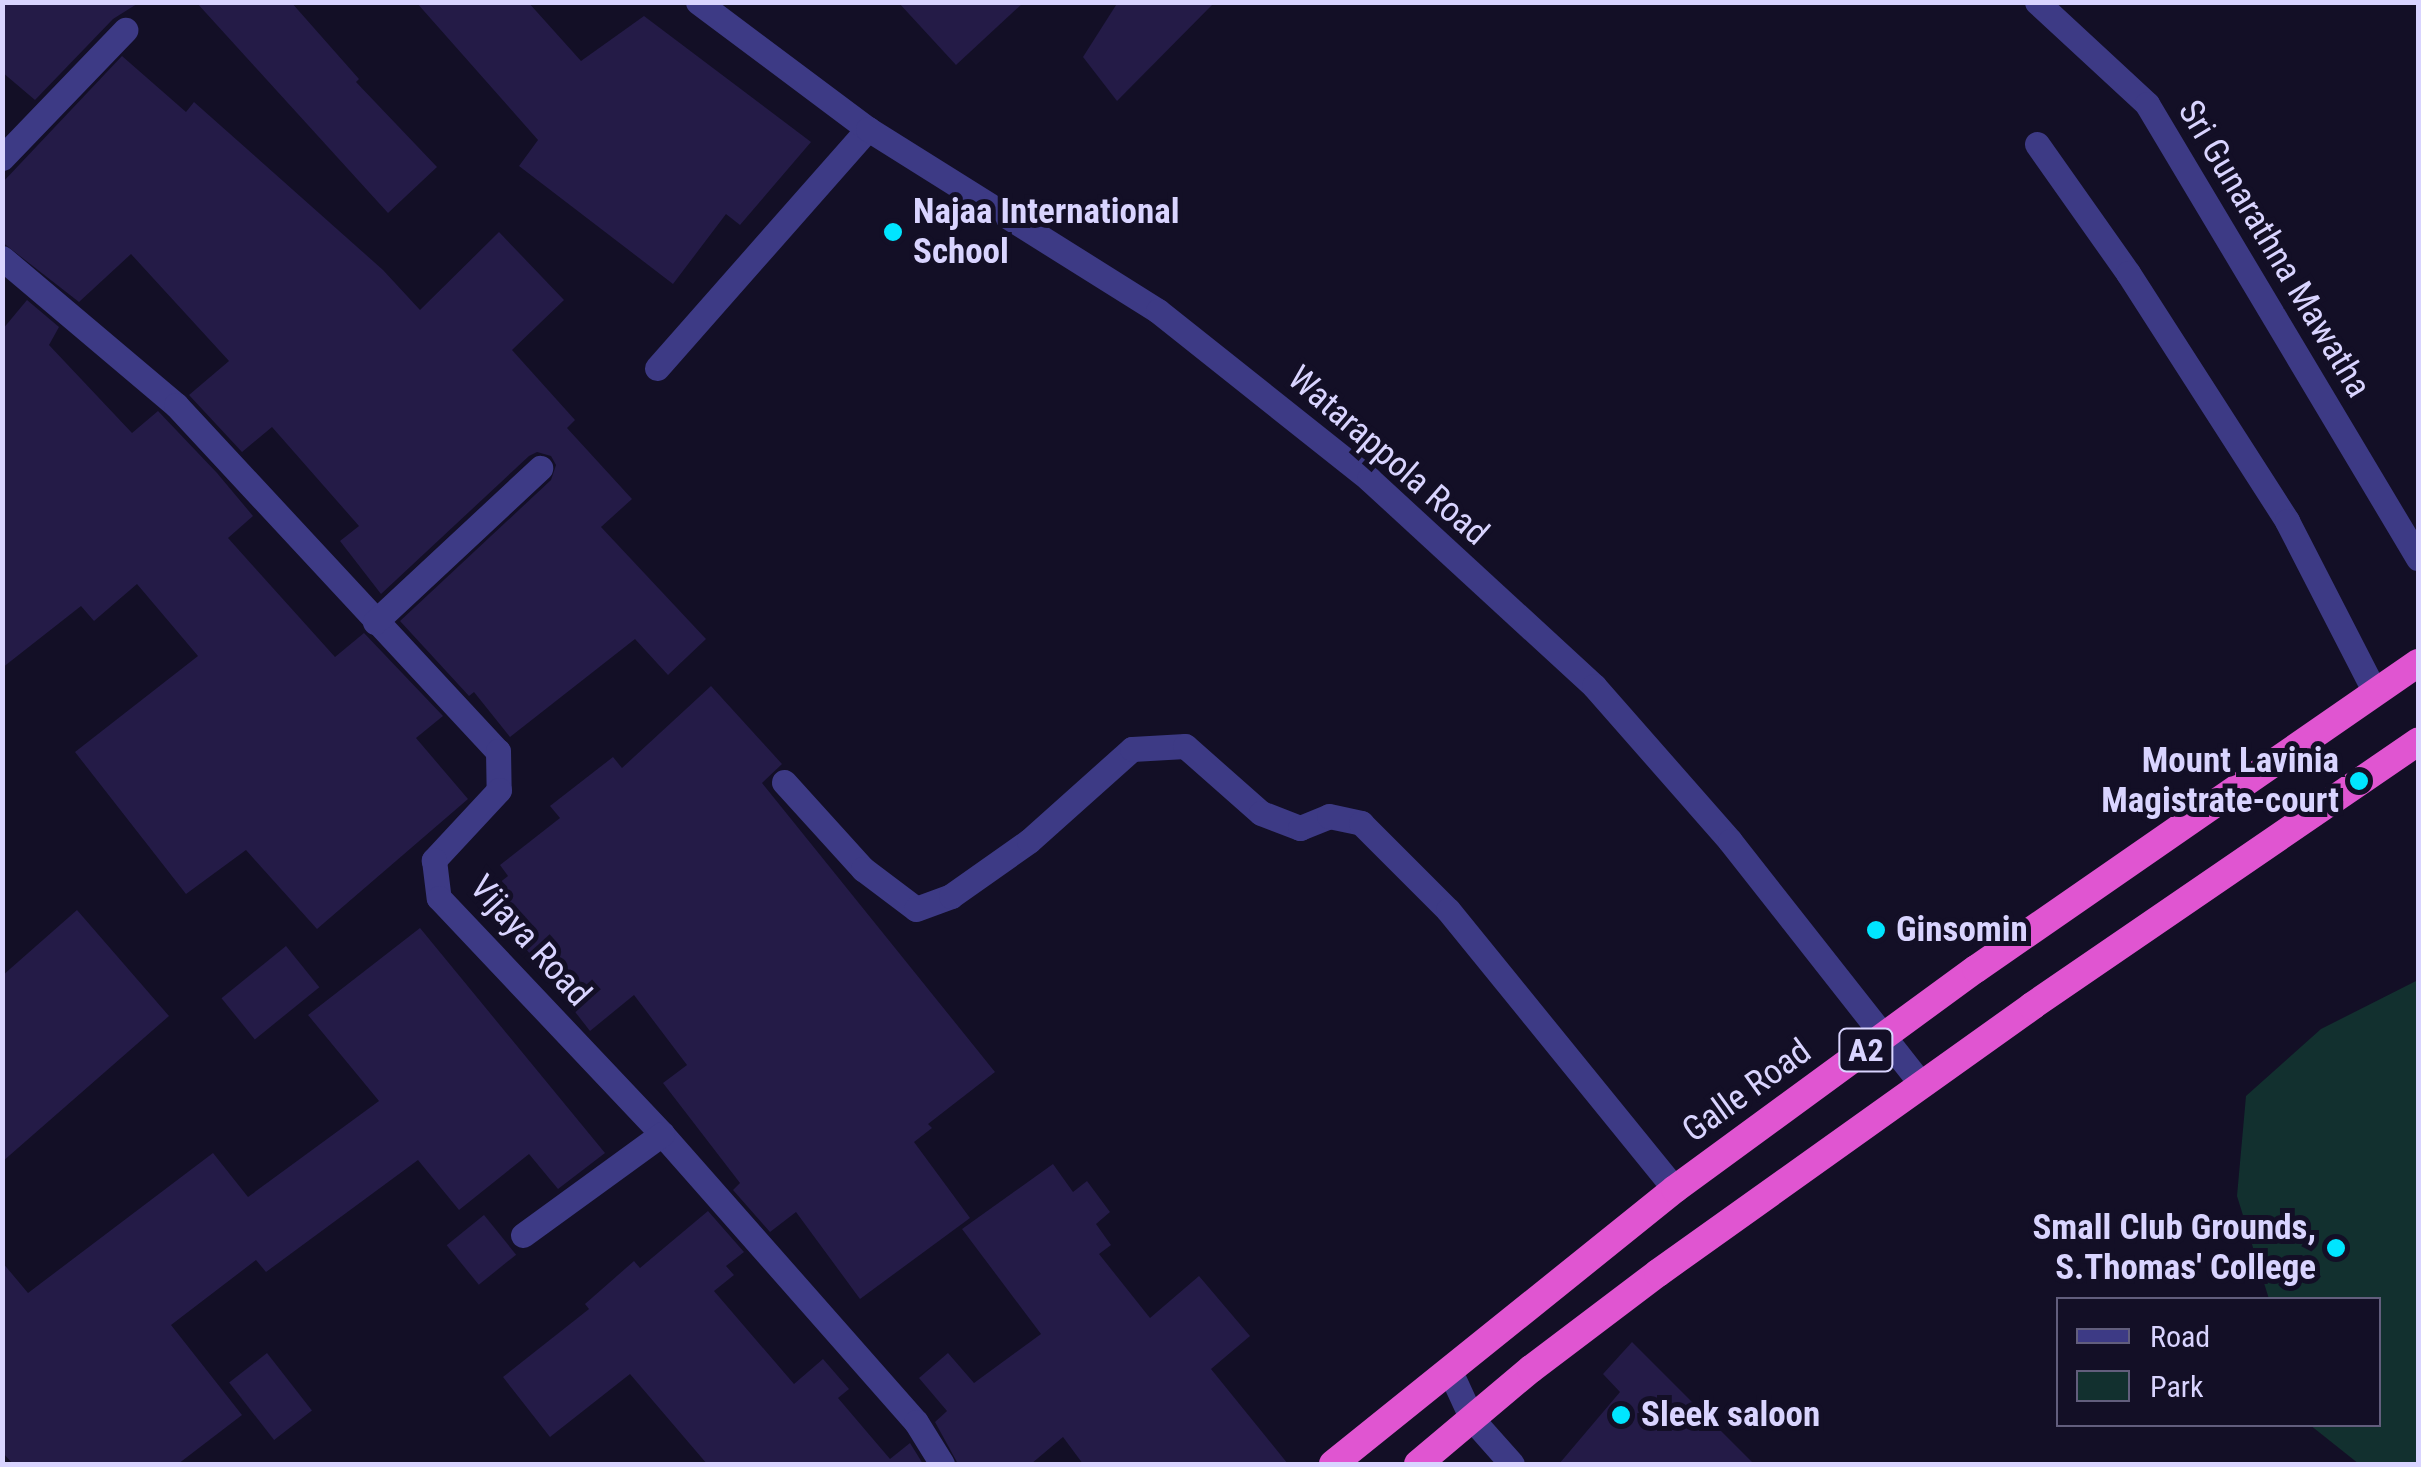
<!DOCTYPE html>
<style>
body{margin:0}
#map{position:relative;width:2421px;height:1467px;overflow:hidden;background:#130f26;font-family:"Roboto Condensed",sans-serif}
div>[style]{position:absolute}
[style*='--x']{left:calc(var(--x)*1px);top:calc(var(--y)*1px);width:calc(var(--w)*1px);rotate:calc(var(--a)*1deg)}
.green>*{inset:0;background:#12302f}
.building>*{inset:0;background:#241b47;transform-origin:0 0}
.minor>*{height:25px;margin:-12.5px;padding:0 12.5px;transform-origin:12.5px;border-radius:12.5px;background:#3d3a85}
.tertiary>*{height:25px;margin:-12.5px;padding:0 12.5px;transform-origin:12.5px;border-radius:12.5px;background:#3d3a85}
.trunk>*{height:28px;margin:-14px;padding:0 14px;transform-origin:14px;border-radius:14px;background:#e055d1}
.dots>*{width:28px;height:28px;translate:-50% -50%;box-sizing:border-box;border:5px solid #130f26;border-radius:50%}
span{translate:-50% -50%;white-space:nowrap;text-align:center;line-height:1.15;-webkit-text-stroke:10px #130f26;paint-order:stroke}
.shield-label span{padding:2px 8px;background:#130f26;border:2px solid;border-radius:8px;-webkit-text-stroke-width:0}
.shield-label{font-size:32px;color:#d9d4ff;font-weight:700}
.poi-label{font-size:35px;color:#d9d4ff;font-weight:700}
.left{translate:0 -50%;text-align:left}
.right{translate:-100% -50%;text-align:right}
.street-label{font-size:35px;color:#d9d4ff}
.frame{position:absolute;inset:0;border:5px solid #d9d4ff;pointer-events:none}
.legend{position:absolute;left:2056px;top:1297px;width:325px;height:130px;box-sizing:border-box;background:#130f26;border:2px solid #625e7d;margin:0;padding:12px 18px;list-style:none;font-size:30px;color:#d9d4ff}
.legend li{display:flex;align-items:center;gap:20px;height:50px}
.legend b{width:50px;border:2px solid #625e7d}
</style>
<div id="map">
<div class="green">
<div style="clip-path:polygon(2418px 980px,2418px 1464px,2359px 1464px,2310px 1425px,2378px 1424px,2378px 1300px,2269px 1299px,2237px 1196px,2246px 1096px,2321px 1029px)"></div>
</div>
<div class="building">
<div style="clip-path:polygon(2px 2px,140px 2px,113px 19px,35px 100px,2px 72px)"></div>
<div style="clip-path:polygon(196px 2px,291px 2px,359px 79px,356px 82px,437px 167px,388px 213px)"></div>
<div style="clip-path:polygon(416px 2px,528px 2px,581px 61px,644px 16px,811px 142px,740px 225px,726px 214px,673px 284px,519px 166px,538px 140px)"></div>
<div style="clip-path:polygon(898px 2px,1024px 2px,956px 65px)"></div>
<div style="clip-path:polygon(1118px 2px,1215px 2px,1117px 101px,1083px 57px)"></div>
<div style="clip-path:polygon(122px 56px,186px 112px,194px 102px,383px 270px,420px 310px,499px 232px,564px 300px,512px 350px,575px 420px,567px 428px,632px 499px,601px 527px,706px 639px,668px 675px,635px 639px,510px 737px,474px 692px,469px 696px,400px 621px,551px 480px,556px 465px,551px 456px,537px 452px,529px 456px,381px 594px,340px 541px,359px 526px,272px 427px,242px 452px,189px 395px,229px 361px,131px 254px,79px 302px,2px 242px,2px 183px)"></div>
<div style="clip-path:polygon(27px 300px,59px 327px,49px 345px,132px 433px,158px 411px,217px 473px,253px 516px,228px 538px,335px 657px,364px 633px,443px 716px,416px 738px,468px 799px,317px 929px,246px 850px,186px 894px,75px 752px,198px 656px,137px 584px,94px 621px,81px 606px,2px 668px,2px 330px)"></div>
<div style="clip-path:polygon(711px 686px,782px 764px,762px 783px,995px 1072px,928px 1124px,932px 1128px,914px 1142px,970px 1218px,860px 1299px,796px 1212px,770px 1232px,733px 1190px,740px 1183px,663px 1083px,687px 1065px,634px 995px,590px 1031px,484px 895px,508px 876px,500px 865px,560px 818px,550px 806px,613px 757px,622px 768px)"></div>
<div style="clip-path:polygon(77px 910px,169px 1016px,2px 1162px,2px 976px)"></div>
<div style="clip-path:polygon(420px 928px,605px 1153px,558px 1189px,529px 1154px,459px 1210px,418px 1160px,266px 1272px,256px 1260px,171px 1325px,242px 1415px,178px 1464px,13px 1464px,2px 1452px,2px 1262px,28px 1293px,213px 1153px,248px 1197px,379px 1101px,308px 1015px)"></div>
<div style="left:286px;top:946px;width:53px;height:83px;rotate:51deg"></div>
<div style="clip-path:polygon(1053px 1164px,1073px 1192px,1087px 1181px,1110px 1212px,1096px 1224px,1111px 1245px,1099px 1254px,1150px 1318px,1199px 1276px,1250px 1336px,1211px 1369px,1288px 1464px,1083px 1464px,1063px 1437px,1031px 1464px,958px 1464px,935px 1422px,947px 1411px,919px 1378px,948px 1353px,974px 1383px,1041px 1334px,962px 1229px)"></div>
<div style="clip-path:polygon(708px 1211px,744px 1252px,726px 1266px,734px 1275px,714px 1291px,794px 1384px,823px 1359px,849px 1389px,838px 1398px,890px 1459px,910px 1443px,923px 1464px,707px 1464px,630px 1374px,550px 1437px,503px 1377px,589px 1309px,585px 1304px,634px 1261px,640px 1268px)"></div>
<div style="left:484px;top:1215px;width:51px;height:48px;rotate:51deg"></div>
<div style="clip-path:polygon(1632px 1342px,1754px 1464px,1559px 1464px,1620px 1392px,1603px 1374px)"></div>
<div style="left:267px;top:1353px;width:73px;height:48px;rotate:52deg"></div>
</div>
<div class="minor">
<div style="--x:2037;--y:2;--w:150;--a:42.8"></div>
<div style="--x:2147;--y:104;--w:529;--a:59.17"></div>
<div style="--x:2037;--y:144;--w:158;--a:54.8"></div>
<div style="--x:2128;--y:273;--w:295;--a:57.3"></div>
<div style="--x:2287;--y:521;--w:190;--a:62.8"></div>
<div style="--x:2;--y:158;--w:178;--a:-46.1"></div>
<div style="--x:2;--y:258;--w:228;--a:40.2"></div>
<div style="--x:176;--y:405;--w:473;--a:47.1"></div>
<div style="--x:498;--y:751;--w:39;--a:89"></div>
<div style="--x:499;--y:790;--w:96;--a:132.9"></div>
<div style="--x:434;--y:860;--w:38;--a:83"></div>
<div style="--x:439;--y:898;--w:325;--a:46.6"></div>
<div style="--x:662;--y:1134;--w:384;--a:48.6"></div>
<div style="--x:916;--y:1422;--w:49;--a:58.2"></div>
<div style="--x:657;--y:368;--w:319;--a:-48.6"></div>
<div style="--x:375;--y:622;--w:226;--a:-43"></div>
<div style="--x:784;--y:782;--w:118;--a:47.8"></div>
<div style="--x:863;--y:869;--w:66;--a:37"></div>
<div style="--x:916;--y:909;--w:37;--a:-20"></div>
<div style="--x:951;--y:896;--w:95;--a:-35.2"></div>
<div style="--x:1029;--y:841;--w:138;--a:-41.8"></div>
<div style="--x:1132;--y:749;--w:53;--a:-3.2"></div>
<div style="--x:1185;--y:746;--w:101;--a:41.4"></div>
<div style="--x:1261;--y:813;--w:42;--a:21"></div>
<div style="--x:1300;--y:828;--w:31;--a:-22"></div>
<div style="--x:1329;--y:816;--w:33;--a:12"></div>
<div style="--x:1361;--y:823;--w:123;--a:45"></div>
<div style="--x:1448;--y:910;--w:360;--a:50.9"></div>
<div style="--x:523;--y:1235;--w:172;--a:-36"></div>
<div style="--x:1449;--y:1369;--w:55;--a:65.3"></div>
<div style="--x:1472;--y:1419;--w:60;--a:48.4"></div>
</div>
<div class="tertiary">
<div style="--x:698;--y:2;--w:212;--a:36.8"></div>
<div style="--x:868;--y:129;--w:342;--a:32.1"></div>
<div style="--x:1158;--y:311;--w:270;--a:38.5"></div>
<div style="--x:1369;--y:479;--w:306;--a:42.6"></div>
<div style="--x:1594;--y:686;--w:206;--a:48.7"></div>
<div style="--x:1730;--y:841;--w:310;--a:51.8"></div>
</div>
<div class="trunk">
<div style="--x:1333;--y:1464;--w:439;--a:-38.8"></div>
<div style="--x:1675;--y:1189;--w:373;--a:-36.2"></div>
<div style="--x:1976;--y:969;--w:538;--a:-34.7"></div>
<div style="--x:1418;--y:1464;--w:148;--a:-40.1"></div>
<div style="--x:1531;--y:1369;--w:159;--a:-37.1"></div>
<div style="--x:1658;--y:1273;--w:460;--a:-35.5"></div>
<div style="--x:2032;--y:1006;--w:468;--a:-34.4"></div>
</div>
<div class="dots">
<div style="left:893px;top:232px;background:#00e5ff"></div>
<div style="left:2359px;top:781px;background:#00e5ff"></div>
<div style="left:1876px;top:930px;background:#00e5ff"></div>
<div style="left:2336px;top:1248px;background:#00e5ff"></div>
<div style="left:1621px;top:1415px;background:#00e5ff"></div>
</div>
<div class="shield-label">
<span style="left:1866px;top:1050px">A2</span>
</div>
<div class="poi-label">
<span class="left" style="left:913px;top:232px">Najaa International<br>School</span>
<span class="right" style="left:2339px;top:781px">Mount Lavinia<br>Magistrate-court</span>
<span class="left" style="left:1896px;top:930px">Ginsomin</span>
<span class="right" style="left:2316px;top:1248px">Small Club Grounds,<br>S.Thomas' College</span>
<span class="left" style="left:1641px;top:1415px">Sleek saloon</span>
</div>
<div class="street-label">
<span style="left:2274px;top:249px;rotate:59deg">Sri Gunarathna Mawatha</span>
<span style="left:1388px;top:456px;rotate:41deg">Watarappola Road</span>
<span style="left:530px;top:941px;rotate:48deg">Vijaya Road</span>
<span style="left:1747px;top:1091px;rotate:-36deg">Galle Road</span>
</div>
<div class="frame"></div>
<ul class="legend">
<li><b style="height:12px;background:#3d3a85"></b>Road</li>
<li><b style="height:28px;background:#12302f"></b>Park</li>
</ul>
</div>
